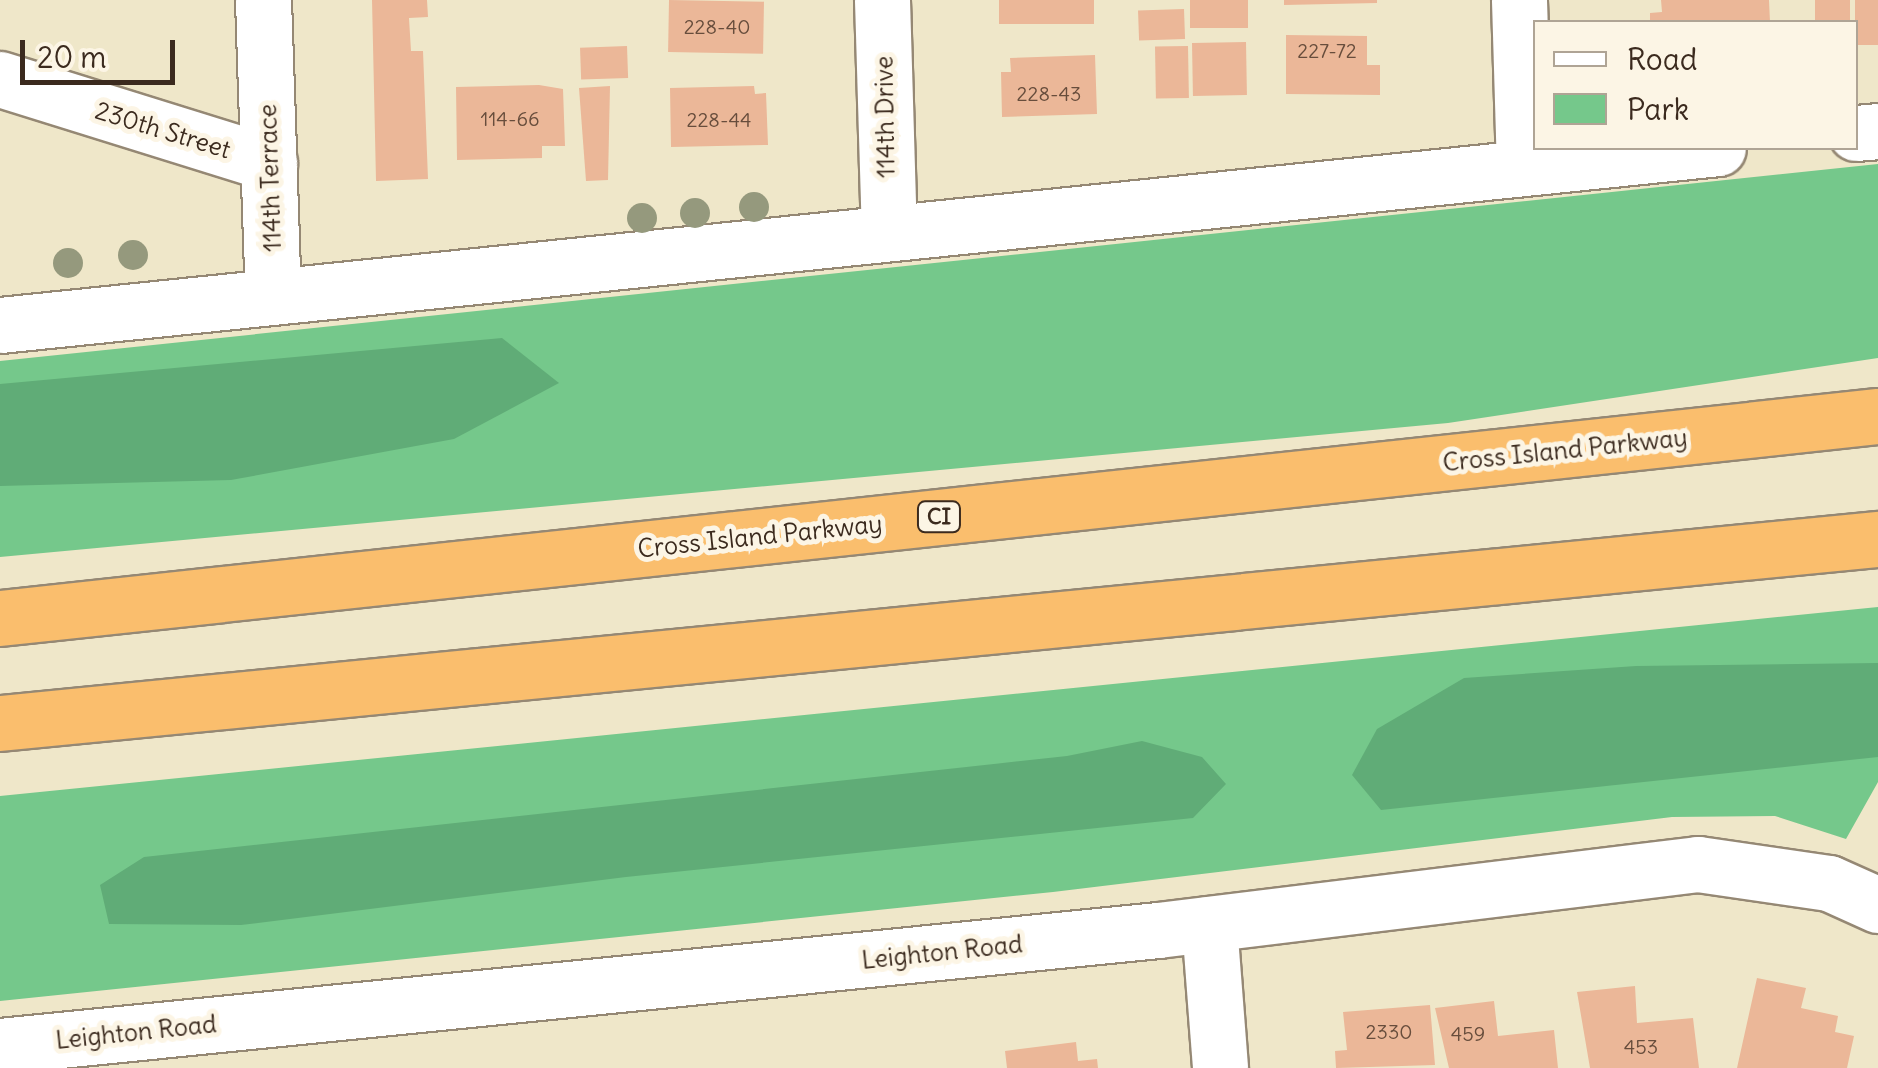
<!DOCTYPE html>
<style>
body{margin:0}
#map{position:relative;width:1878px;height:1068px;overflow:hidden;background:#efe7c9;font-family:Delius,sans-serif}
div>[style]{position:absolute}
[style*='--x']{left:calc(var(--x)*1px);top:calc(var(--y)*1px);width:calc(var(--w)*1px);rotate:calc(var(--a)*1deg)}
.green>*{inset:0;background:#75c88b}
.forest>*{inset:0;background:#60ac77}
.building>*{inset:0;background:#ebb798;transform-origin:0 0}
.roads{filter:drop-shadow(2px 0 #958874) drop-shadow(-2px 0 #958874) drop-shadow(0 2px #958874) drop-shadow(0 -2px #958874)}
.minor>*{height:55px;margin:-27.5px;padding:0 27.5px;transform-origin:27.5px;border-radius:27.5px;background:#fff}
.highway>*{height:55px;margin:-27.5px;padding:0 27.5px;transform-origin:27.5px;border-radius:27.5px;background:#fabe6d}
.trees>*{width:30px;height:30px;margin:-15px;border-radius:50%;background:#95997d}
span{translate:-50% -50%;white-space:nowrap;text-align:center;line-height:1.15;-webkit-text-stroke:10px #fcf5e5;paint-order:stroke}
.number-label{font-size:20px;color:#674d3c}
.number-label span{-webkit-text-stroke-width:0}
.shield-label span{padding:2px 8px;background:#fcf5e5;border:2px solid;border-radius:8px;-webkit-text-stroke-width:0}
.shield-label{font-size:22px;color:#3b2a1e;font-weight:700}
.street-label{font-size:25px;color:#3b2a1e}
.legend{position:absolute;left:1533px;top:20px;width:325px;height:130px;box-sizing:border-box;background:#fcf5e5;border:2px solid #afa495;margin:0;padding:12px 18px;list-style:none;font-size:30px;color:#3b2a1e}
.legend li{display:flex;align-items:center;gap:20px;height:50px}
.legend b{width:50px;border:2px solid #afa495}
.scale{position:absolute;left:20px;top:40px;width:155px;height:45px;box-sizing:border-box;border:5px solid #3b2a1e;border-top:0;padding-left:12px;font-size:30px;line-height:35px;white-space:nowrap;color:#3b2a1e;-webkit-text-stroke:8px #fcf5e5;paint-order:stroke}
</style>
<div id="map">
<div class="green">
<div style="clip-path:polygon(1878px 164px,1878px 358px,1448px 423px,0 557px,0 361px)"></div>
<div style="clip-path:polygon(1878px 607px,1878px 782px,1846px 839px,1775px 816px,1672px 817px,1053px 892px,0 1001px,0 796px)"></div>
</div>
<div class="forest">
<div style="clip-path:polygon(502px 338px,559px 383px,454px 439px,231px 480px,0 486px,0 384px)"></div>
<div style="clip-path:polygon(1878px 663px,1878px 757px,1381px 810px,1352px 775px,1377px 729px,1464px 678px,1636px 666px)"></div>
<div style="clip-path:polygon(1142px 741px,1202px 757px,1226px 784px,1193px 818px,626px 877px,241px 925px,109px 924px,100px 885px,144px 857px,1067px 756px)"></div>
</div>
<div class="building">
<div style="clip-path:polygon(372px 0,427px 0,428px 17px,409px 18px,411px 51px,423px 51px,428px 179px,376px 181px)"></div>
<div style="left:669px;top:0;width:95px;height:52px;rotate:1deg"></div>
<div style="left:999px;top:0;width:95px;height:24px"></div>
<div style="left:1190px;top:0;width:58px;height:28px"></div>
<div style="clip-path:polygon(1284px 0,1377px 0,1377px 3px,1284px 5px)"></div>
<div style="clip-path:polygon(1661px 0,1769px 0,1770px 22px,1650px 22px,1650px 13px,1662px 12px)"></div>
<div style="left:1815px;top:0;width:35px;height:22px"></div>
<div style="left:1855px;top:0;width:23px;height:45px"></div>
<div style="left:1184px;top:9px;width:30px;height:46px;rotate:88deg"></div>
<div style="clip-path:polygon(1286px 35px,1367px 36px,1367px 65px,1380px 65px,1380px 95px,1286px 94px)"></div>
<div style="left:1246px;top:42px;width:53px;height:54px;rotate:89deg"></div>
<div style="left:627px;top:46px;width:32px;height:47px;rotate:88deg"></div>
<div style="left:1188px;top:46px;width:52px;height:33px;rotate:89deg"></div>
<div style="clip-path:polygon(1095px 55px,1097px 114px,1002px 117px,1001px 72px,1011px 72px,1010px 58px)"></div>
<div style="clip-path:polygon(539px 85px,563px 89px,565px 146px,542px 146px,542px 158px,457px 160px,456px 87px)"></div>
<div style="clip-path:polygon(610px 86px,608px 180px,586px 181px,579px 88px)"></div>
<div style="clip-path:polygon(754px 86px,755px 94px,766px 93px,768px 145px,671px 147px,670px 88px)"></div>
<div style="clip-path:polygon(1757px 978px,1806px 988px,1801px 1008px,1838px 1016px,1835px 1032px,1854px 1036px,1847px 1068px,1737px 1068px)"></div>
<div style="clip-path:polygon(1635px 986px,1637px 1023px,1693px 1018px,1699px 1068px,1590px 1068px,1577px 992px)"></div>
<div style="clip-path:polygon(1494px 1001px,1498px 1036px,1554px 1030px,1558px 1068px,1449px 1068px,1435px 1008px)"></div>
<div style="clip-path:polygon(1430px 1005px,1435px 1065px,1336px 1068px,1335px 1051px,1347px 1050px,1343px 1012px)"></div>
<div style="clip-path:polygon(1076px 1042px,1078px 1061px,1097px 1059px,1098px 1068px,1007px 1068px,1005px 1051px)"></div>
</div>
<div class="roads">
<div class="minor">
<div style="--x:263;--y:0;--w:296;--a:88.1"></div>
<div style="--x:882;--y:0;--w:233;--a:88.3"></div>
<div style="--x:1519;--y:0;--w:167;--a:88.3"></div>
<div style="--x:0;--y:79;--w:282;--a:17.3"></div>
<div style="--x:1856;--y:133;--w:22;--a:-5"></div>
<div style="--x:0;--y:325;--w:1727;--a:-5.88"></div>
<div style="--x:1209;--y:924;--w:144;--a:85.6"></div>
<div style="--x:0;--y:1046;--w:1164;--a:-5.72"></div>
<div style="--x:1158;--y:930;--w:544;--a:-6.97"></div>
<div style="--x:1698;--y:864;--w:132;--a:8.3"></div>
<div style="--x:1829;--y:883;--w:54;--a:24.2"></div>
</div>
<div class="highway">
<div style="--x:0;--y:618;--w:1889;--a:-6.14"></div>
<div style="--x:0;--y:723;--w:1887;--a:-5.6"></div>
</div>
</div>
<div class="trees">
<div style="left:754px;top:207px"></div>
<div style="left:695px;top:213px"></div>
<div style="left:642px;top:218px"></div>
<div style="left:133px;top:255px"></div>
<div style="left:68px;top:263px"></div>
</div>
<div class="number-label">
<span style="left:717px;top:26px">228-40</span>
<span style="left:1327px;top:50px">227-72</span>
<span style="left:1049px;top:93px">228-43</span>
<span style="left:510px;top:118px">114-66</span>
<span style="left:719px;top:119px">228-44</span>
<span style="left:1389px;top:1031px">2330</span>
<span style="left:1468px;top:1033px">459</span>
<span style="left:1641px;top:1046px">453</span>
</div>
<div class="shield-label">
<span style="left:939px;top:517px">CI</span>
</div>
<div class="street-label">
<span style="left:885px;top:117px;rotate:-91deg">114th Drive</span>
<span style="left:163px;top:130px;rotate:17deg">230th Street</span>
<span style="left:270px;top:178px;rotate:-92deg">114th Terrace</span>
<span style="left:1565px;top:450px;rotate:-6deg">Cross Island Parkway</span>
<span style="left:760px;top:536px;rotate:-6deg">Cross Island Parkway</span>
<span style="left:942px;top:952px;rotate:-6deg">Leighton Road</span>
<span style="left:136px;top:1032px;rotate:-6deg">Leighton Road</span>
</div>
<ul class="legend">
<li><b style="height:12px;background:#fff"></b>Road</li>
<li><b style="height:28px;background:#75c88b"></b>Park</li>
</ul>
<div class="scale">20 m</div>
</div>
